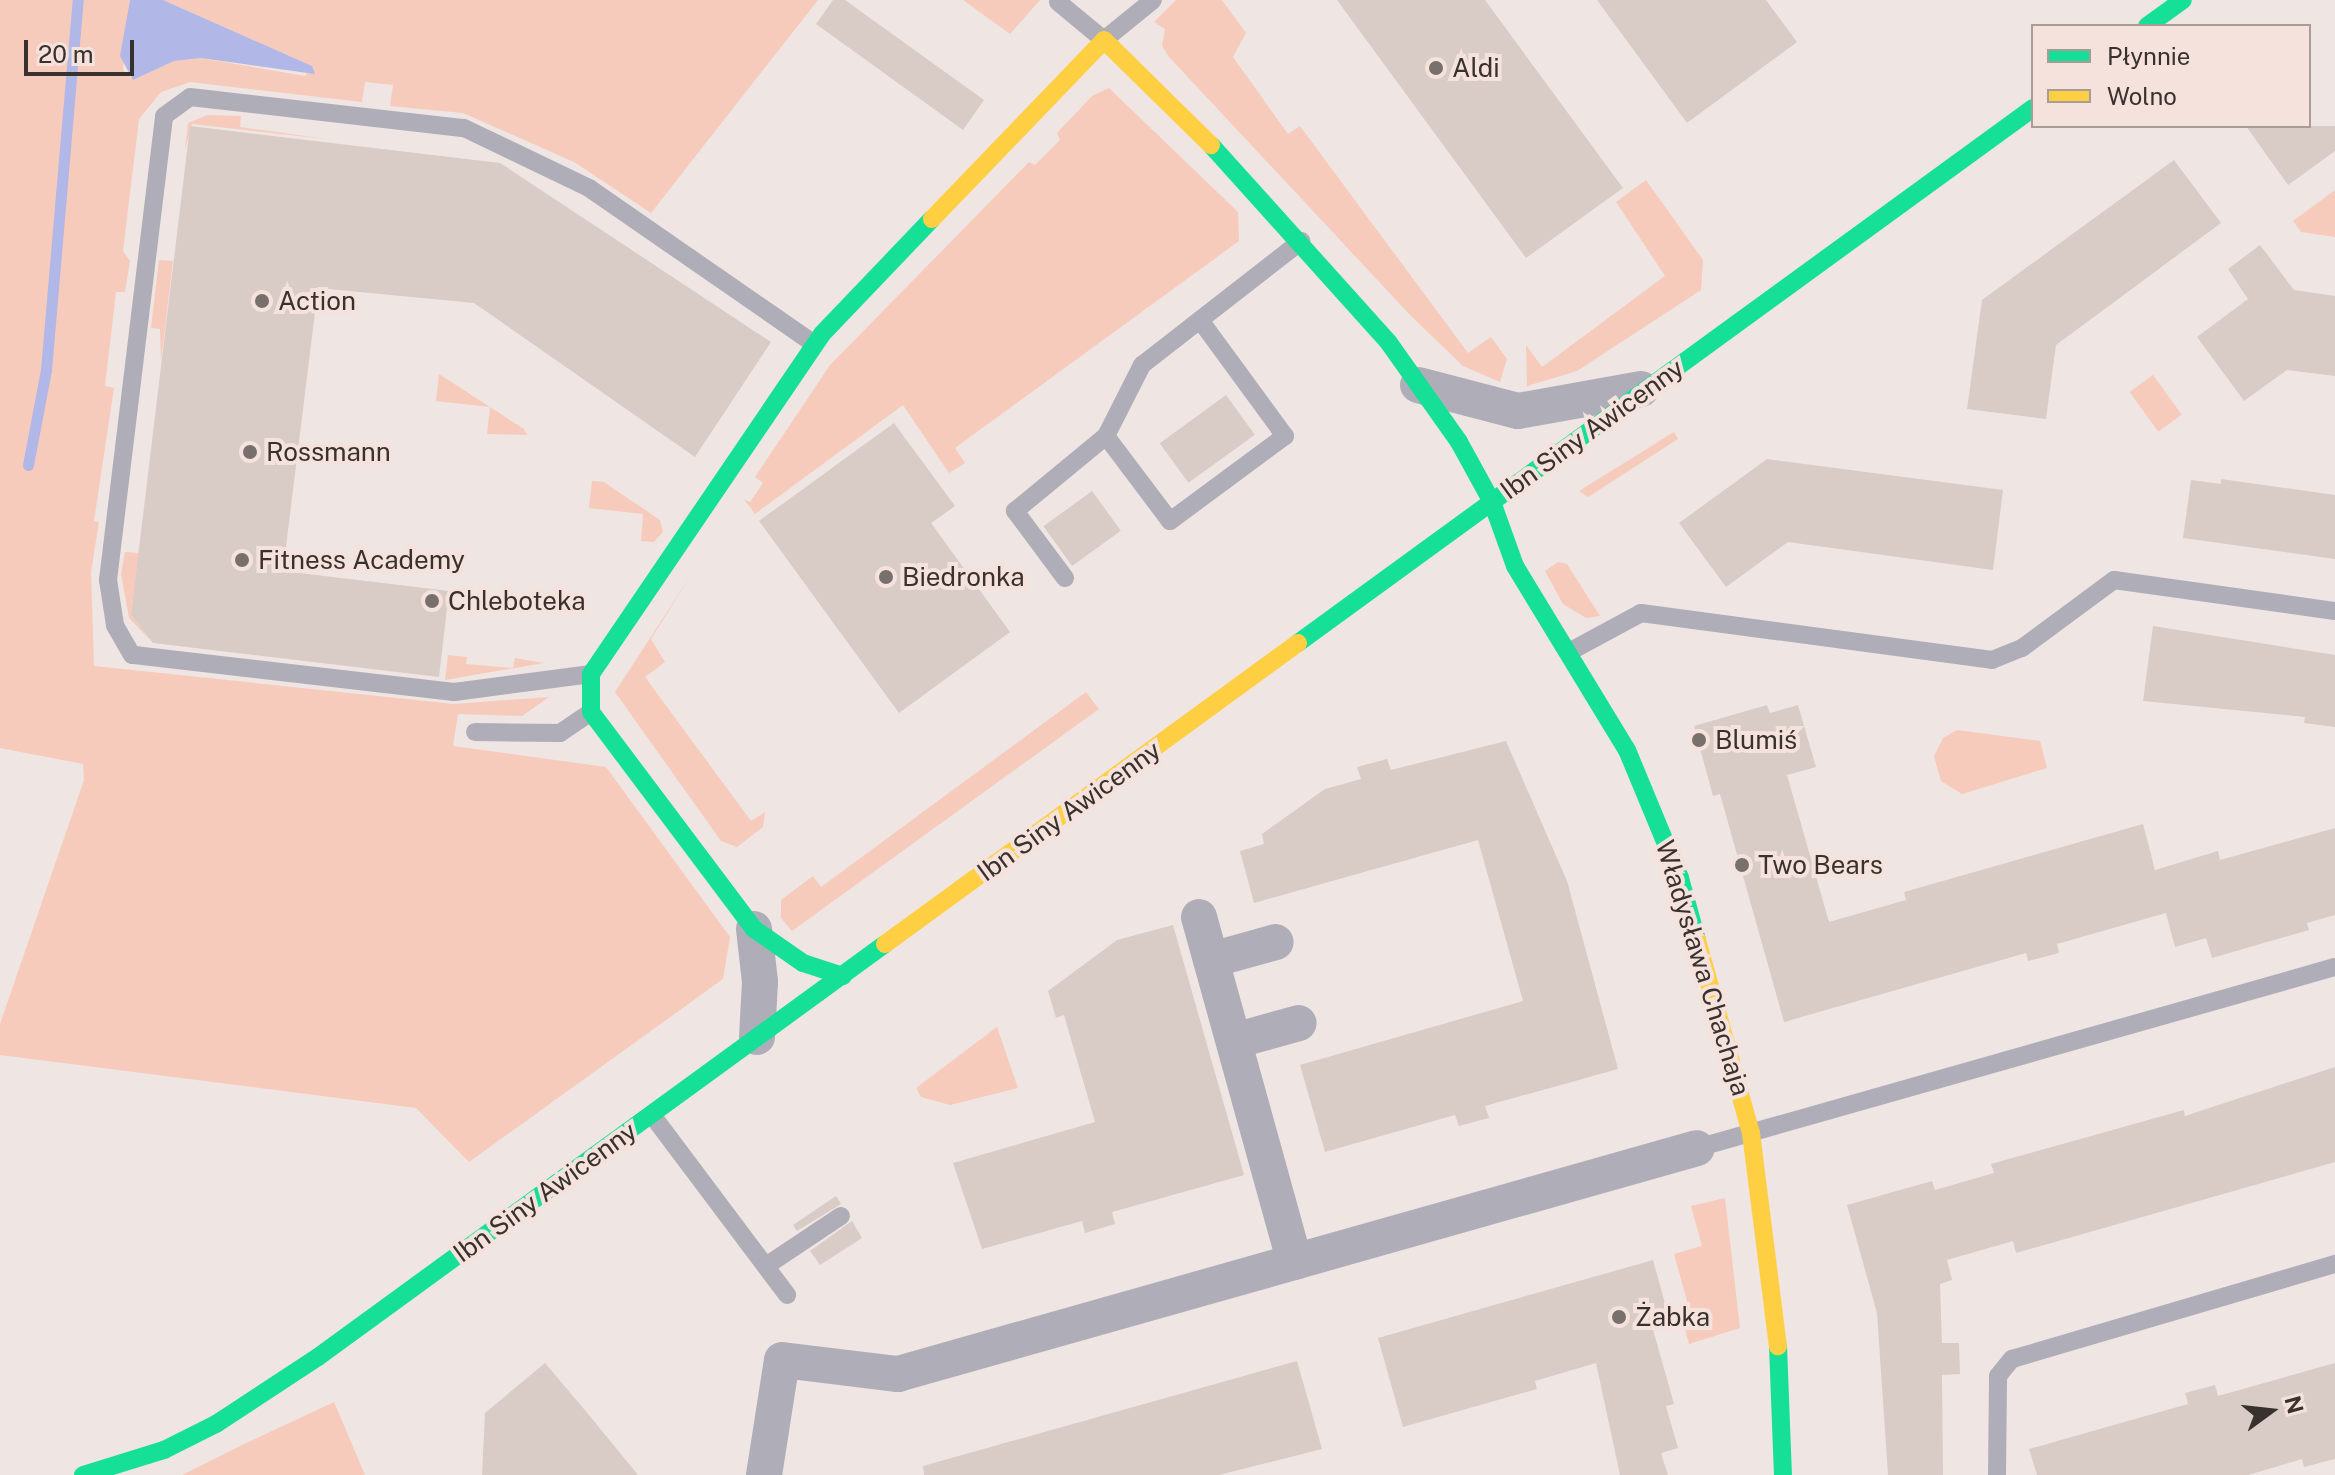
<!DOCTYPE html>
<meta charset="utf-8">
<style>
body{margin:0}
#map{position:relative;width:2335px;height:1475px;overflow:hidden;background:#efe5e2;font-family:"Public Sans",sans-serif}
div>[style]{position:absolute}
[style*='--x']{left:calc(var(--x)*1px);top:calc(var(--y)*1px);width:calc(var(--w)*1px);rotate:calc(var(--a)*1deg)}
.green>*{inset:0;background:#f7cbbc;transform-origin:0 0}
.water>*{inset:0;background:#b1b7e7}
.stream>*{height:11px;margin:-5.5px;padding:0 5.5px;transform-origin:5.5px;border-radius:5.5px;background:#b1b7e7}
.building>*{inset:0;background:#d9ccc7;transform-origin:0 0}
.lane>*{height:18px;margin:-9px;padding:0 9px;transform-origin:9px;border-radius:9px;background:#aeadb8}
.street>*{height:36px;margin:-18px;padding:0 18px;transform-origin:18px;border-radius:18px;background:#aeadb8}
.fast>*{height:18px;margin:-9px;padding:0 9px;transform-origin:9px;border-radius:9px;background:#16e098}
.slow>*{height:18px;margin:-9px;padding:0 9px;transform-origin:9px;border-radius:9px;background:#ffcf43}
.dots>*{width:22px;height:22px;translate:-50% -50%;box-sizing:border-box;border:4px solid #f5e2dc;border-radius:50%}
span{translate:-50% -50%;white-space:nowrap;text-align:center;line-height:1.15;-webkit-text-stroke:8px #f5e2dc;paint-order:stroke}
.poi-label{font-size:26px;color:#38312e}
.left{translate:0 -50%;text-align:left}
.street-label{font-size:26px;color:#38312e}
.legend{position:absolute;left:2031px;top:24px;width:280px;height:104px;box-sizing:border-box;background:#f5e2dc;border:2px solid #a99b96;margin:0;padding:10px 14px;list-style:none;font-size:24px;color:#38312e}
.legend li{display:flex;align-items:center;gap:16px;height:40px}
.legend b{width:40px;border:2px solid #a99b96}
.north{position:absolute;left:2231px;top:1371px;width:80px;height:80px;-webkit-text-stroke:6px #f5e2dc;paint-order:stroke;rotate:75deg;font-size:22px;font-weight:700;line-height:32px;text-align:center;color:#38312e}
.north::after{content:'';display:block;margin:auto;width:28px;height:36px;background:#38312e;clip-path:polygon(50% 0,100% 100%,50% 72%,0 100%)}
.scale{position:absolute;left:24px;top:40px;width:110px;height:36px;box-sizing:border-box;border:4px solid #38312e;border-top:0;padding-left:10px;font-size:24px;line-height:28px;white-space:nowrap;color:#38312e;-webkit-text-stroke:6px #f5e2dc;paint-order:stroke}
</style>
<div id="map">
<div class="green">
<div style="clip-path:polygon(0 0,130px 0,123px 70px,133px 80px,174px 61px,201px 58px,305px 76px,312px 66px,163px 0,818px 0,651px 213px,574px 162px,463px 113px,390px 106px,393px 85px,365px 82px,362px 102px,190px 82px,161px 92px,139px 119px,123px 251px,130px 261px,125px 292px,116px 292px,105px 386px,114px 388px,94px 521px,99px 522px,91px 572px,94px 666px,454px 704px,549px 697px,522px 716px,458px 714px,453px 746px,606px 767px,730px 937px,723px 979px,469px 1162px,416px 1108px,0 1055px,0 1024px,84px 780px,83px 764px,0 748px)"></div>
<div style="clip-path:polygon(963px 0,1040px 0,1010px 34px)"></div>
<div style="clip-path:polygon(1176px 0,1222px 0,1246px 33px,1233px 57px,1288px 134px,1300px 126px,1468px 353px,1491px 337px,1507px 359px,1500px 382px,1463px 366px,1411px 316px,1169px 57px,1162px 46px,1165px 29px,1154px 22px)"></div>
<div style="clip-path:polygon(1109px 88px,1238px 212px,1239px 241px,955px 448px,965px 463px,949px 473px,903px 405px,755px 514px,744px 499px,750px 502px,763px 483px,755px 477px,830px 365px,1029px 162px,1035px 165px,1060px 140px,1057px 133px,1092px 96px)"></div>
<div style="clip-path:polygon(207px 115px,241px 116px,240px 127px,334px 140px,192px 124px,185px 150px,188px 123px)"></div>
<div style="clip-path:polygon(1646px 180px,1703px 260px,1701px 290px,1577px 371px,1527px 386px,1526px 345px,1542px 367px,1665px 276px,1616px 202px)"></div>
<div style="clip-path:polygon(2335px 190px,2335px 237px,2301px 232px,2293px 221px)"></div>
<div style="clip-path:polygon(159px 260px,173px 261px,161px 362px,160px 329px,151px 328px)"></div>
<div style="clip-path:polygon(439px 374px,524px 429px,527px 435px,487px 434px,490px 407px,436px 401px)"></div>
<div style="left:2153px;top:375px;width:49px;height:29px;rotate:54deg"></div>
<div style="clip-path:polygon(1674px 432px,1678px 439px,1588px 497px,1579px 491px)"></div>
<div style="clip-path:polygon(592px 481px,604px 482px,660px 520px,663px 532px,654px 542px,641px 541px,643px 514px,589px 508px)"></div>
<div style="clip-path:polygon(125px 552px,139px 553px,131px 615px,153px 643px,129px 618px,121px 574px)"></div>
<div style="clip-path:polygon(1558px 562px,1567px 564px,1600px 616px,1586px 618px,1563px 604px,1545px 571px)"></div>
<div style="clip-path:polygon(693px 572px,651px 639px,665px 662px,645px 677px,751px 821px,765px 812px,763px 827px,737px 847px,721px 841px,615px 692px)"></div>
<div style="clip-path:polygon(448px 655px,467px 657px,466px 664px,513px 668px,515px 658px,544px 663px,445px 680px)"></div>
<div style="clip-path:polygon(1086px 692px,1099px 709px,792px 931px,781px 918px,781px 900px,813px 876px,821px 887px)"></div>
<div style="clip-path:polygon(1957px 730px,2040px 741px,2047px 768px,1962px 794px,1941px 781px,1934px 756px,1943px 738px)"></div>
<div style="clip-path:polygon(997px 1027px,1018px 1088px,950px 1105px,921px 1097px,916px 1088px)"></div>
<div style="clip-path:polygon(1725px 1198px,1740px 1328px,1689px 1344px,1682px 1319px,1691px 1315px,1674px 1254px,1702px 1246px,1691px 1206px)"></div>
<div style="clip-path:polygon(334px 1402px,365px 1475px,182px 1475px,242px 1445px)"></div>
</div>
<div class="water">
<div style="clip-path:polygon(130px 0,163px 0,312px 66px,315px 74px,201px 58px,174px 61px,133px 80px,120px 56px)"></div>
</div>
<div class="stream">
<div style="--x:28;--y:465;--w:97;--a:-79.3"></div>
<div style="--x:46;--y:370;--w:371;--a:-85.1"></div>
</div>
<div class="building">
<div style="clip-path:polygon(833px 0,845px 0,984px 100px,963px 130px,816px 24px)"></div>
<div style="clip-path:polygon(1337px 0,1485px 0,1623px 188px,1526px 258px)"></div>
<div style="clip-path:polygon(1597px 0,1766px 0,1797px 42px,1687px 123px)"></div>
<div style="clip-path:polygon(190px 126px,500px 163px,771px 342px,695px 457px,474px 303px,318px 288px,283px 571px,449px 591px,439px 677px,153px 643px,131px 615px)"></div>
<div style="clip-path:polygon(2246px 126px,2335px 126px,2335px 151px,2288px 185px)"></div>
<div style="clip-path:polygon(2174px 160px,2221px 223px,2056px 345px,2046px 419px,1967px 409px,1982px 300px)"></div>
<div style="clip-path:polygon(2260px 245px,2294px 290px,2335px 296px,2335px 376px,2287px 370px,2244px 401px,2197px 337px,2248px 299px,2228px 269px)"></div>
<div style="left:1226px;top:395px;width:49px;height:82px;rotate:54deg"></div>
<div style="clip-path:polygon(894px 423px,955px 506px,931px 523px,1010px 632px,899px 713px,759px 521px)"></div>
<div style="clip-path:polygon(1767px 459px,2003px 490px,1993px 570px,1788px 542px,1726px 587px,1679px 523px)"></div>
<div style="clip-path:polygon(2221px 479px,2335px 495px,2335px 559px,2183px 538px,2191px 480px,2221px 484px)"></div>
<div style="left:1092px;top:491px;width:49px;height:60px;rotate:54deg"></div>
<div style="clip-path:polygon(2153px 626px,2335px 655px,2335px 727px,2304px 723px,2305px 717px,2143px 701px)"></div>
<div style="clip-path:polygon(1767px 705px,1770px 713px,1798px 705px,1816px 767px,1787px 775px,1829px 922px,1906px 900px,1904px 892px,2143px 824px,2155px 870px,2218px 851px,2220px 860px,2335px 828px,2335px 915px,2307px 923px,2309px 930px,2212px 958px,2206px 938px,2175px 947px,2166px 913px,2057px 944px,2059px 953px,2028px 961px,2026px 953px,1784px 1022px,1720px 794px,1713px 796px,1694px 726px)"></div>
<div style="clip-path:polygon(1506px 741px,1567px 881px,1618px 1069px,1485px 1106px,1489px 1118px,1459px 1126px,1455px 1115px,1325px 1152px,1300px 1065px,1523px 1001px,1478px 840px,1254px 903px,1240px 851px,1264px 844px,1262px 834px,1325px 789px,1361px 779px,1357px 767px,1387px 759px,1391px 770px)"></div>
<div style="clip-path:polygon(1173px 925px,1244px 1175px,1112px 1212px,1115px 1224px,1085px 1233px,1082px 1221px,982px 1249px,953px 1163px,1095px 1122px,1064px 1015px,1056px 1018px,1048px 991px,1117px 940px)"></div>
<div style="clip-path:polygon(2335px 1067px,2335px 1162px,2016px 1253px,2013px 1241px,1947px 1260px,1952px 1280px,1940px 1284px,1942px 1343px,1959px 1343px,1960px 1374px,1942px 1375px,1943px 1475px,1888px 1475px,1877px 1313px,1847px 1205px,1932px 1181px,1935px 1190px,1994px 1173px,1991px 1164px,2184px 1110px,2185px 1116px)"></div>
<div style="clip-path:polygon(836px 1196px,841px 1204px,797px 1231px,793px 1225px)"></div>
<div style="clip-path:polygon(852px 1221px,862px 1238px,820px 1265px,810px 1251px)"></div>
<div style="clip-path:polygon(1653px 1260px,1670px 1321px,1652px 1326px,1674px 1404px,1666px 1406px,1678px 1448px,1661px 1453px,1668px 1475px,1620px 1475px,1596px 1363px,1535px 1381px,1537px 1389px,1403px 1427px,1378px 1338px)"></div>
<div style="clip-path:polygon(1297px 1361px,1322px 1449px,1219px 1475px,924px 1475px,923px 1466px)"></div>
<div style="clip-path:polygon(545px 1363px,584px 1409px,638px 1475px,482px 1475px,485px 1413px)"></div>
<div style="clip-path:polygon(2335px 1363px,2335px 1459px,2304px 1467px,2302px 1459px,2248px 1475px,2037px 1475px,2029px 1449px,2188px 1404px,2185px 1393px,2215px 1385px,2218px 1396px)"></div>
</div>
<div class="lane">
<div style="--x:1058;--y:2;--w:60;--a:39.6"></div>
<div style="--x:1104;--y:40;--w:63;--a:-39.2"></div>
<div style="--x:1200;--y:320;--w:144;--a:53.8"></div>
<div style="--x:1285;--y:436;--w:143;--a:143.5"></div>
<div style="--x:1170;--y:521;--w:106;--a:-127"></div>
<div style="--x:1106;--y:436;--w:80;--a:-63.1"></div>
<div style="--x:1142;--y:365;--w:202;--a:-37.9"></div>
<div style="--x:1065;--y:578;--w:84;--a:-126.7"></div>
<div style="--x:1015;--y:511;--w:118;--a:-39.5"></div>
<div style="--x:1569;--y:652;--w:82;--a:-28.4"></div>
<div style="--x:1641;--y:613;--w:354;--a:7.6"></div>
<div style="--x:1992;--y:660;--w:32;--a:-22"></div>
<div style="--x:2022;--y:648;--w:114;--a:-36.5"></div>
<div style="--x:2114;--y:580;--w:223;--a:8"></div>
<div style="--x:591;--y:674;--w:138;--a:172.5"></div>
<div style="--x:454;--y:692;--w:324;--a:-173.4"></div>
<div style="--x:132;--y:655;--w:34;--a:-120"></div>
<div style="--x:115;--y:625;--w:46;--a:-98.8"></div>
<div style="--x:108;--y:580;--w:467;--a:-83.1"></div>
<div style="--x:164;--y:116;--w:32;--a:-36"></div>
<div style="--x:190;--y:97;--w:276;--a:6.5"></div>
<div style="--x:464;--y:128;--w:139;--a:25.6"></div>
<div style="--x:589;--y:188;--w:274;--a:34.7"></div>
<div style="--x:475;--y:732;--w:85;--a:0.7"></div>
<div style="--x:560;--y:733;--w:37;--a:-34"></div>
<div style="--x:652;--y:1115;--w:225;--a:53.1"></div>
<div style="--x:1697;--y:1148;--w:663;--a:-15.84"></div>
<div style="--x:766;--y:1266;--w:90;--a:-33.7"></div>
<div style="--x:1997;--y:1475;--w:99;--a:-89.4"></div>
<div style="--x:1998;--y:1376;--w:22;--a:-51"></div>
<div style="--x:2012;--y:1359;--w:337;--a:-16.4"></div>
</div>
<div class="street">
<div style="--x:1418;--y:385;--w:103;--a:14.6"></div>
<div style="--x:1518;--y:411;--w:125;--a:-10.1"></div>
<div style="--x:1199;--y:917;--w:358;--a:74.5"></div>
<div style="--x:754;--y:929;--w:53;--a:83.5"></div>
<div style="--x:760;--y:982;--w:55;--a:93.1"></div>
<div style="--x:1211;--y:960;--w:67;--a:-15.5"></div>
<div style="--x:1234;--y:1041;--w:67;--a:-15.5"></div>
<div style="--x:764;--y:1475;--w:116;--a:-81.1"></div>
<div style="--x:782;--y:1360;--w:117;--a:6.9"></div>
<div style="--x:898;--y:1374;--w:830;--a:-15.79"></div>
</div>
<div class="fast">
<div style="--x:2147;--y:26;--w:44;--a:-35.8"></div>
<div style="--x:1211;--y:145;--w:266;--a:48"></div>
<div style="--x:1389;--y:343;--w:121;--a:54.7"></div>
<div style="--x:1459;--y:442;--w:68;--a:61.2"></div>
<div style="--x:1492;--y:502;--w:68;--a:70.2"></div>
<div style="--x:1515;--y:566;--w:215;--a:58.7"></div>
<div style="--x:1627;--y:750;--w:139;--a:67.5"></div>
<div style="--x:1680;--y:878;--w:64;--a:74.7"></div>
<div style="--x:1298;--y:643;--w:909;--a:-36.05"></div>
<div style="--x:843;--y:976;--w:42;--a:-162"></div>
<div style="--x:803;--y:963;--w:60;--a:-145.2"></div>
<div style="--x:754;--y:929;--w:271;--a:-126.9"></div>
<div style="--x:591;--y:712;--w:38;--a:-90"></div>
<div style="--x:591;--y:674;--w:411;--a:-55.8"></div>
<div style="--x:822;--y:334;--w:159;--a:-46.3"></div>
<div style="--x:1778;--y:1346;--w:129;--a:87.8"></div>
<div style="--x:83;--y:1475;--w:85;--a:-17.2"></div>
<div style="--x:164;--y:1450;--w:58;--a:-26.6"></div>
<div style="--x:216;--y:1424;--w:122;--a:-33.3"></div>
<div style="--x:318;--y:1357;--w:701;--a:-36.07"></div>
</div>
<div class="slow">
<div style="--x:932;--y:219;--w:248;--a:-46.1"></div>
<div style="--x:1104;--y:40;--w:150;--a:44.5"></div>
<div style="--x:1697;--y:940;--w:200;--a:74.4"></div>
<div style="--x:1751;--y:1133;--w:215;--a:82.8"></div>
<div style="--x:885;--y:944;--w:511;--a:-36.09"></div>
</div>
<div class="dots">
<div style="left:1436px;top:68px;background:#78706d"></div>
<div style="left:262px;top:301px;background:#78706d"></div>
<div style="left:250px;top:452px;background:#78706d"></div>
<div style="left:242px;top:560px;background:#78706d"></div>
<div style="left:886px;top:577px;background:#78706d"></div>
<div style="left:432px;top:601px;background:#78706d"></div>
<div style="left:1699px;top:740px;background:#78706d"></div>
<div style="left:1742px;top:865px;background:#78706d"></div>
<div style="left:1619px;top:1317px;background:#78706d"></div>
</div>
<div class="poi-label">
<span class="left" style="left:1452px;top:68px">Aldi</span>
<span class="left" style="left:278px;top:301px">Action</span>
<span class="left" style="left:266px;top:452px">Rossmann</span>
<span class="left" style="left:258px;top:560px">Fitness Academy</span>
<span class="left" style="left:902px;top:577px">Biedronka</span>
<span class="left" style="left:448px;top:601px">Chleboteka</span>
<span class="left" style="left:1715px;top:740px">Blumiś</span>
<span class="left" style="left:1758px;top:865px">Two Bears</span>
<span class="left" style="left:1635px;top:1317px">Żabka</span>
</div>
<div class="street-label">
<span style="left:1592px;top:429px;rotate:-36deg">Ibn Siny Awicenny</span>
<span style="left:1069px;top:811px;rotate:-36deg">Ibn Siny Awicenny</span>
<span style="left:1703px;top:968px;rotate:73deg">Władysława Chachaja</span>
<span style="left:545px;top:1192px;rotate:-36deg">Ibn Siny Awicenny</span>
</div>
<ul class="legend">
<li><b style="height:10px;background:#16e098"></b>Płynnie</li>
<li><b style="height:10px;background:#ffcf43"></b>Wolno</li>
</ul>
<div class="north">N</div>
<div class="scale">20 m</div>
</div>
